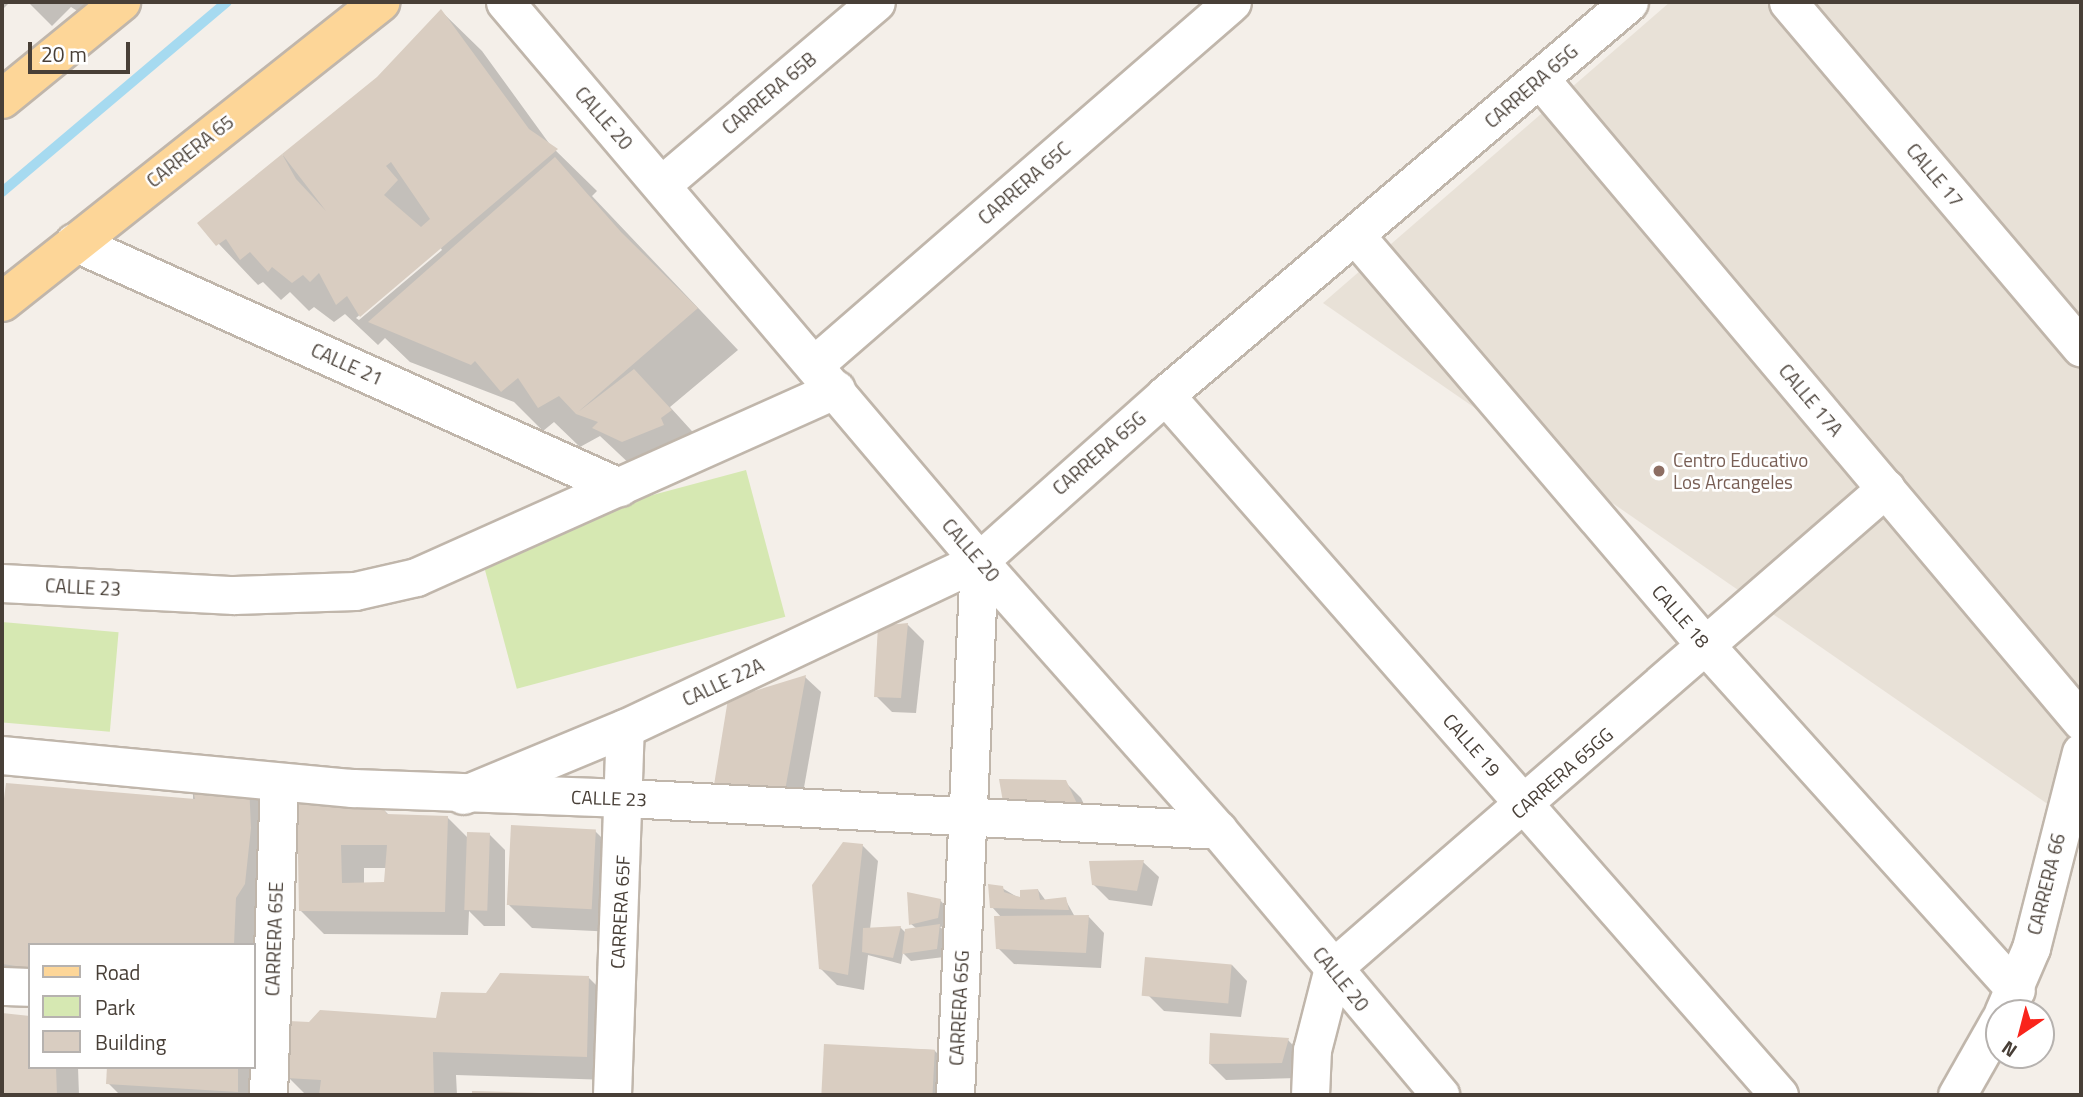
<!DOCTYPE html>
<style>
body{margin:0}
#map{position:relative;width:2083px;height:1097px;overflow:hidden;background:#f4efe9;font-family:"Titillium Web",sans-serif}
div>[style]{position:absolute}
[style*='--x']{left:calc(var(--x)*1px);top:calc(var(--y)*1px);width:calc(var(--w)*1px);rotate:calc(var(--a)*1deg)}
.residential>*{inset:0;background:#e8e1d7}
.green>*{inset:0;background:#d6e8b2;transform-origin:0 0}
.shadow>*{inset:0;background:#0003}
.stream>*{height:10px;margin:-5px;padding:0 5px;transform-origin:5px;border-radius:5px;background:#a6daf0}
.building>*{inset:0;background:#d9cdc1;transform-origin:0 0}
.roads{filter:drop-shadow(2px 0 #c0b6ab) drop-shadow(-2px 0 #c0b6ab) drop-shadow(0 2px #c0b6ab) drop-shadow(0 -2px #c0b6ab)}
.minor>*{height:37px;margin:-18.5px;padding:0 18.5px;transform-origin:18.5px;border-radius:18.5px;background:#fff}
.major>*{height:38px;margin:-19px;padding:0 19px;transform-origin:19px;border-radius:19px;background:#fdd698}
.dots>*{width:19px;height:19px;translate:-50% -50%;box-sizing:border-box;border:4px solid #fff;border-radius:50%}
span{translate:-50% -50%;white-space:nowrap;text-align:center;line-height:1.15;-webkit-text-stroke:5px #fff;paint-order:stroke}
.street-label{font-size:19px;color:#483f37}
.education-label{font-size:19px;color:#785e54}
.left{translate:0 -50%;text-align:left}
.frame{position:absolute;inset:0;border:4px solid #483f37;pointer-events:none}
.legend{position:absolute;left:28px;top:943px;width:228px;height:126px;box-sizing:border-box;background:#fff;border:2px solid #b6b2af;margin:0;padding:9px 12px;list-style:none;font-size:21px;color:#483f37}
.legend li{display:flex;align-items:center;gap:14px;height:35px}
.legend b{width:35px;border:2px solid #b6b2af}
.north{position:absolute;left:1985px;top:999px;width:70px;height:70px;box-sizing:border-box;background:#fff;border:2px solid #b6b2af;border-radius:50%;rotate:215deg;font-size:19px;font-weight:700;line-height:28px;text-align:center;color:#483f37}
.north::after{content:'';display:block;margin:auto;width:24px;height:32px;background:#f9241b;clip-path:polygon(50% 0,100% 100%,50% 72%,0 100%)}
.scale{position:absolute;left:28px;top:42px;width:102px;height:32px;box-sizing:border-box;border:4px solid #483f37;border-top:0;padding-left:9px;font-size:21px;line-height:24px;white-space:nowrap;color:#483f37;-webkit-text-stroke:5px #fff;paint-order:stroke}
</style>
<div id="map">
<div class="residential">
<div style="clip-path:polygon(1670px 2px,2081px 2px,2081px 827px,1323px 303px)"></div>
</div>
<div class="green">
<div style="left:746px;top:470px;width:152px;height:278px;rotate:75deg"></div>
<div style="left:2px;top:622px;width:117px;height:100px;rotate:5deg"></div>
</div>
<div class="shadow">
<div style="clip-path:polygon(2px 2px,10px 2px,4px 8px)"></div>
<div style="clip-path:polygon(28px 2px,103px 2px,87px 17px,71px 7px,52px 26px)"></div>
<div style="clip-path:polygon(evenodd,441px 11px,482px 51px,551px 146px,597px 191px,592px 196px,738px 350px,670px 407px,711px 452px,634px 468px,600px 436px,580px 447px,554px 422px,543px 431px,514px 402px,410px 362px,385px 338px,378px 345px,345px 314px,334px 322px,314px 307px,309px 311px,290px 292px,281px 300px,263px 282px,258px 285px,199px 223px,379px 78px,441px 11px,440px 247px,442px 250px,359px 320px,356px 318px,440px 247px)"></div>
<div style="clip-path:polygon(908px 625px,924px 641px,916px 713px,892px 712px,876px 696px,879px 628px)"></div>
<div style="clip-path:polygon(805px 677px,821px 692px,800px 810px,732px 800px)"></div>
<div style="clip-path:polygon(1065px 782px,1081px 798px,1093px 823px,1020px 817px)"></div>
<div style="clip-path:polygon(248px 784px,272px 808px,254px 1004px,254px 945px,30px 945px,30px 981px,2px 976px,2px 816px,193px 801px,193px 786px)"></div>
<div style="clip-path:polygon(evenodd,299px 801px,375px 801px,390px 816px,447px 817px,469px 839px,489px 834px,505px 850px,505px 926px,484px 926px,469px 911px,468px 935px,324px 934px,301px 911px,299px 801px,364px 868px,387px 868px,386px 884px,364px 884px,364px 868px)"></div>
<div style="clip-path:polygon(595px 831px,619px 855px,615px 932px,532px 928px,509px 905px)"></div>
<div style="clip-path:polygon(862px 845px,878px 861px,870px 929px,900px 927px,907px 934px,917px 929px,911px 924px,940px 900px,947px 908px,945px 926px,940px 927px,947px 933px,944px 957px,911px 961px,903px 953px,901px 964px,868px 955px,864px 990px,837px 985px,821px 969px)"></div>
<div style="clip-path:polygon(1143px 862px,1159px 877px,1152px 906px,1109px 900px,1093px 884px)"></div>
<div style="clip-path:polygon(1002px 888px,1022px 900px,1038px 890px,1046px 901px,1065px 899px,1075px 917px,1089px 917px,1104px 933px,1101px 968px,1014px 964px,998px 948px,1002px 918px,992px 907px)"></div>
<div style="clip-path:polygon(1232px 965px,1247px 981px,1241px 1017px,1164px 1011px,1148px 995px)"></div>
<div style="clip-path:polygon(589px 978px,612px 1001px,610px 1080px,456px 1075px,457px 1095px,306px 1095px,288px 1077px,437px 1020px,487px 995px)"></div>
<div style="clip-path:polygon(2px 1015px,30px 1018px,30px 1067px,78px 1067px,79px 1095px,2px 1095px)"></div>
<div style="clip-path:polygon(1288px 1040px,1303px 1056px,1297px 1078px,1226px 1080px,1210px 1064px)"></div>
<div style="clip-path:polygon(826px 1045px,934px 1050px,957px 1074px,957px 1095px,823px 1095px)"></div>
<div style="clip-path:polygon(108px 1067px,254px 1067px,261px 1095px,120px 1095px,108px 1083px)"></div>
</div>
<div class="stream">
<div style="--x:2;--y:192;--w:294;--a:-40.2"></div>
</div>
<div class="building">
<div style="clip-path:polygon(evenodd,441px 9px,529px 129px,558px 149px,360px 317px,347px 296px,336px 305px,319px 273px,310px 282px,303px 275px,292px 283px,272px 267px,268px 272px,250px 252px,240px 260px,226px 239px,216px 246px,197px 223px,377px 77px,441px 9px,282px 154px,326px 211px,296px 179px,282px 154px,441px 9px,391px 162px,430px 219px,421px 227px,384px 195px,398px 180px,386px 166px,391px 162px)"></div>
<div style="clip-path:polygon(555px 157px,621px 232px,698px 308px,578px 412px,634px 369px,672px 410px,661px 418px,664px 425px,622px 442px,592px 428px,598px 422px,576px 414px,559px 396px,538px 408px,518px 378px,501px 392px,475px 361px,471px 365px,368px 322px)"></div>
<div style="clip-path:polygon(908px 623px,901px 698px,874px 697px,878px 626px)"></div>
<div style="clip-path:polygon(806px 675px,784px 796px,714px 785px,728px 699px)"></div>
<div style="clip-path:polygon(999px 779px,1066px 780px,1079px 808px,1003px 802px)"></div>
<div style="clip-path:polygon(6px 783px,195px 799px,192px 784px,249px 783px,251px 828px,245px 884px,236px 898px,234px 945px,30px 945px,30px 968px,2px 964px,2px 814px)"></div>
<div style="clip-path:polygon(evenodd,297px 799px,376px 799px,387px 814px,448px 816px,445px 912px,299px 911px,297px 799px,341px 845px,387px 845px,384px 882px,342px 883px,341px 845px)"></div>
<div style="left:511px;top:825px;width:85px;height:80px;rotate:3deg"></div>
<div style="left:467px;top:832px;width:23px;height:78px;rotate:2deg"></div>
<div style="clip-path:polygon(843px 842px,863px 844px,848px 975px,819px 969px,812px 885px)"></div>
<div style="clip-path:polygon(1144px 860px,1137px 891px,1092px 885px,1089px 861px)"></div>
<div style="clip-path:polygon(988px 884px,1003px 886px,1004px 892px,1020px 897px,1020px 890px,1038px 889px,1040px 900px,1066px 897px,1069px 910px,990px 908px)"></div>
<div style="clip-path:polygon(907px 892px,941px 899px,938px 918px,909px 925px)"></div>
<div style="clip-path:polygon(1089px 915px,1086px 953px,996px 949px,994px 916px)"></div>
<div style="clip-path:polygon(940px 924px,937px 949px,902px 954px,905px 929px)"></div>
<div style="clip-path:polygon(901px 926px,893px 958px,862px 952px,863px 928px)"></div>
<div style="left:1145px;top:957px;width:87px;height:39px;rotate:5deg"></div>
<div style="clip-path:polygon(500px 973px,589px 976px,587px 1057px,433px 1052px,434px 1095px,319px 1095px,321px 1080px,286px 1078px,289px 1021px,309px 1022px,320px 1010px,436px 1018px,441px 992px,486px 993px)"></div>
<div style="clip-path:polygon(2px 1013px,30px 1016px,30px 1067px,56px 1067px,57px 1095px,2px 1094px)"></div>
<div style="clip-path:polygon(1210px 1033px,1289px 1038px,1282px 1063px,1209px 1064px)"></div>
<div style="left:824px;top:1044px;width:111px;height:51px;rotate:3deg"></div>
<div style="clip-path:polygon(107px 1067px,238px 1067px,238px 1092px,106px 1084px)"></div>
<div style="clip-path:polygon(472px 1091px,541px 1093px,541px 1095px,472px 1095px)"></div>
</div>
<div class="roads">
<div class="minor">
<div style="--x:505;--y:2;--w:733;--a:49.7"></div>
<div style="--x:979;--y:561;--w:360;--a:48.4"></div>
<div style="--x:1218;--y:830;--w:346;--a:50"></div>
<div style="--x:1788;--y:2;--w:453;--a:49.7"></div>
<div style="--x:1540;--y:79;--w:840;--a:49.88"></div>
<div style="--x:661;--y:185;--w:282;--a:-40.4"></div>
<div style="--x:1355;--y:235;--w:540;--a:49.5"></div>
<div style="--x:1706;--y:646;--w:463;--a:48"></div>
<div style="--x:74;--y:242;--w:598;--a:24.21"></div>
<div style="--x:815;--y:364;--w:552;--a:-40.96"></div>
<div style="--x:1165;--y:395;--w:931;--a:48.74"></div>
<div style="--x:2;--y:583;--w:232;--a:3"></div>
<div style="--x:234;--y:595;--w:121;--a:-1.9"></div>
<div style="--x:355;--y:591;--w:63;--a:-12.9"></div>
<div style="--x:416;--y:577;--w:460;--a:-24.1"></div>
<div style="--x:2;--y:755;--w:352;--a:5.4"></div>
<div style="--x:352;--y:788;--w:274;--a:2.1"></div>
<div style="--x:626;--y:798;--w:593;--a:3.09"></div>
<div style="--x:463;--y:795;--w:175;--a:-22.5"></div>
<div style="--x:625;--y:728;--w:391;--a:-25.3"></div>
<div style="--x:979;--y:561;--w:249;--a:-41.7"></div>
<div style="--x:1165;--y:395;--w:608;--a:-40.26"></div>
<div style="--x:2;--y:986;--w:28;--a:2"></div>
<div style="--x:2003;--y:1013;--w:71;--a:-66.7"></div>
<div style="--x:2031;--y:948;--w:202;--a:-75.7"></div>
<div style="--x:268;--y:1095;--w:311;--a:-88"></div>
<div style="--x:612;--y:1095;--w:367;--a:-88"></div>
<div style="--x:955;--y:1095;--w:535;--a:-87.43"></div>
<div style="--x:1310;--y:1095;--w:45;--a:-87.5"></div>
<div style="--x:1312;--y:1050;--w:85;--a:-75.6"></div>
<div style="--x:1333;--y:968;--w:732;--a:-40.96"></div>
<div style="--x:1957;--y:1095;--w:85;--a:-60.4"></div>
</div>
<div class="major">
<div style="--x:2;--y:99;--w:154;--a:-39.2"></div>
<div style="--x:2;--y:302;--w:483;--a:-38.4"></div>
</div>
</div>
<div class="dots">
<div style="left:1659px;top:471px;background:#8d6e63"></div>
</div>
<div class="street-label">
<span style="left:1531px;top:86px;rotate:-41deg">CARRERA 65G</span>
<span style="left:769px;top:93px;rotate:-40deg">CARRERA 65B</span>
<span style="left:604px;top:118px;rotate:49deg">CALLE 20</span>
<span style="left:190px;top:151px;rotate:-38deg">CARRERA 65</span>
<span style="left:1935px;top:175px;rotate:50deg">CALLE 17</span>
<span style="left:1024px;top:183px;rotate:-41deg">CARRERA 65C</span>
<span style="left:347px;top:364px;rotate:24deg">CALLE 21</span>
<span style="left:1811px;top:400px;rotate:50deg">CALLE 17A</span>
<span style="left:1099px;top:453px;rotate:-41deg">CARRERA 65G</span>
<span style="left:971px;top:550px;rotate:49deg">CALLE 20</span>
<span style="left:83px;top:587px;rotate:3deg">CALLE 23</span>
<span style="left:1681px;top:616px;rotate:49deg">CALLE 18</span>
<span style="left:723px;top:682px;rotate:-25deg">CALLE 22A</span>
<span style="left:1472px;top:745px;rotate:49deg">CALLE 19</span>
<span style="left:1562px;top:773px;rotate:-41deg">CARRERA 65GG</span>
<span style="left:609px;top:798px;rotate:2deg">CALLE 23</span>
<span style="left:2046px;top:884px;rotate:-76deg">CARRERA 66</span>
<span style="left:620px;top:912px;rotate:-87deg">CARRERA 65F</span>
<span style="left:274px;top:939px;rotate:-88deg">CARRERA 65E</span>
<span style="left:1341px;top:979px;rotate:51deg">CALLE 20</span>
<span style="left:959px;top:1008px;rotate:-87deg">CARRERA 65G</span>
</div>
<div class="education-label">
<span class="left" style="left:1673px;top:471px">Centro Educativo<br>Los Arcangeles</span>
</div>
<div class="frame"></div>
<ul class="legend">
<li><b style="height:9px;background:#fdd698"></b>Road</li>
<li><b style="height:19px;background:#d6e8b2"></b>Park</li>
<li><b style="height:19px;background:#d9cdc1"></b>Building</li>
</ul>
<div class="north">N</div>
<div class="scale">20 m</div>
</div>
